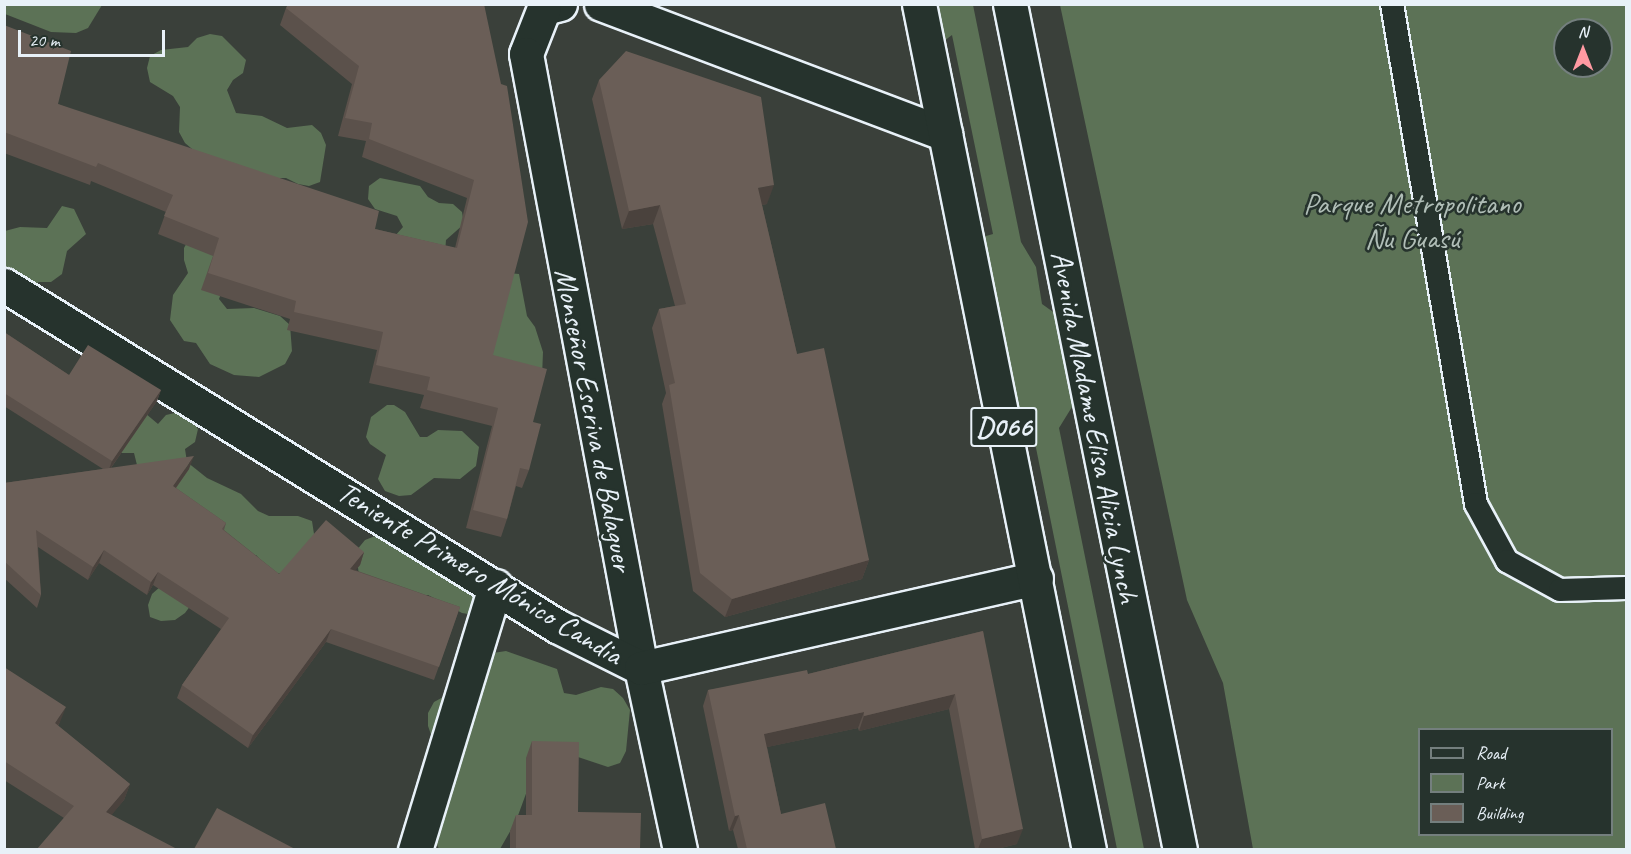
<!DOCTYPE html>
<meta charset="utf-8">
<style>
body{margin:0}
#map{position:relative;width:1631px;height:854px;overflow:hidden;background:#3a403a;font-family:Caveat,sans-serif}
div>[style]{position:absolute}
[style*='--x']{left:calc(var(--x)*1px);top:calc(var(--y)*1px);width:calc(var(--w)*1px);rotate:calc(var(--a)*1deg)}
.green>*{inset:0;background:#5c7256}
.roads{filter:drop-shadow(2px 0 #e8f1f8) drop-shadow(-2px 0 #e8f1f8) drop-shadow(0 2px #e8f1f8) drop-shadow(0 -2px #e8f1f8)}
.lane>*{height:22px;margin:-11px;padding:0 11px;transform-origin:11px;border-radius:11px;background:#26332d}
.street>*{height:33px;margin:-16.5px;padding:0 16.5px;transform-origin:16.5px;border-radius:16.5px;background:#26332d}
.highway>*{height:33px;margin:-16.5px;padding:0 16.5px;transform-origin:16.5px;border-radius:16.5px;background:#26332d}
.wall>*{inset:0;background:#5b514b}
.shaded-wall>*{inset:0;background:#4a423d}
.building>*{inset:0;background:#6a5e57}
span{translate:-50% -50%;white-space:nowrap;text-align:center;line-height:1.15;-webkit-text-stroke:5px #26332d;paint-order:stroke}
.shield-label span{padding:2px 4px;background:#26332d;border:2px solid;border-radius:4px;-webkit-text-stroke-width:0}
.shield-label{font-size:28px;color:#e8f1f8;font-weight:700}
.park-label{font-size:30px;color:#b0beb7}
.street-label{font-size:30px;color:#e8f1f8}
.frame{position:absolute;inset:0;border:6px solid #e8f1f8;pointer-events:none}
.legend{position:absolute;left:1418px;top:728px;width:195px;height:108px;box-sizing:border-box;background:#26332d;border:2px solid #747f7e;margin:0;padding:8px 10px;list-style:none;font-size:18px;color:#e8f1f8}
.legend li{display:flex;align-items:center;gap:12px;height:30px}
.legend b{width:30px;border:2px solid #747f7e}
.north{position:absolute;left:1553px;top:18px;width:60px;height:60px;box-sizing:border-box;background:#26332d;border:2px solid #747f7e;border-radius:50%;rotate:0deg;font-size:16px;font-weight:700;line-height:24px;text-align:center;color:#e8f1f8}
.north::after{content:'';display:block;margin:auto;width:21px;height:27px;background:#ff9aa2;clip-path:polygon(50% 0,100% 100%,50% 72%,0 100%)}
.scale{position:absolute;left:18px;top:30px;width:147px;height:27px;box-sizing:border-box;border:3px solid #e8f1f8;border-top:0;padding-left:8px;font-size:18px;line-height:21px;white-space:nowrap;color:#e8f1f8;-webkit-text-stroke:4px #26332d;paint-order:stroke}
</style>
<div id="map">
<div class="green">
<div style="clip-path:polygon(900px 4px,973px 5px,1021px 242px,1036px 267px,1042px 304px,1063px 319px,1075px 402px,1059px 428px,1144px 849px,1117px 849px,1035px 443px,1027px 441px,1016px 432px,957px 281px,957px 266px,964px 252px,986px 236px,993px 234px,952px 35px,944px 41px,932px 42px,911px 30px,904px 20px)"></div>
<div style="clip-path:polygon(4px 5px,5px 4px,102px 5px,88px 28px,76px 33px,51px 32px,5px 14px)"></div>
<div style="clip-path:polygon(evenodd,1060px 5px,1626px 5px,1626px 849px,1253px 849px,1223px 683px,1187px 600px,1060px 5px,1565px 30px,1601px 30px,1601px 66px,1565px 66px,1565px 30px,1060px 5px,1420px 730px,1612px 730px,1612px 834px,1420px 834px,1420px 730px)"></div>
<div style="clip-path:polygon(210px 34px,222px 36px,246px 60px,243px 73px,233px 80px,227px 90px,236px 113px,262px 116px,287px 128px,312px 125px,321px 133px,326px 145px,320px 182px,309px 186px,298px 184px,286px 178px,275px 178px,204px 159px,185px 143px,179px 132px,180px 107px,173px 96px,150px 82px,147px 68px,150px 56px,161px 50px,188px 47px,197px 38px)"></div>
<div style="clip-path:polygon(380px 178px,420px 186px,428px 197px,439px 203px,453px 204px,462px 212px,464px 224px,446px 240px,445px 253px,394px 237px,403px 227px,397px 216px,375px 209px,368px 199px,369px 186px)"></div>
<div style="clip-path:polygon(62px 206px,74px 209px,86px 234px,67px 251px,62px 274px,51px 282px,39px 282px,15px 295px,5px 290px,5px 231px,20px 227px,47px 228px)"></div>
<div style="clip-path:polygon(211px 221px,224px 286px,219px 299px,227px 309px,254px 308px,280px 316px,290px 325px,292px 351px,285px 364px,259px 377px,234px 375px,210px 364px,196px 343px,184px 341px,170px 320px,173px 295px,188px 273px,184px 260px,184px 248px,190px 237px)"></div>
<div style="clip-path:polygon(508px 273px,519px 274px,527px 316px,535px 327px,543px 352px,542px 377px,505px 382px,483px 343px)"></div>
<div style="clip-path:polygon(387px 405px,394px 405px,405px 412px,420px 437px,427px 437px,438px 430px,462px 431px,479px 447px,476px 466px,460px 479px,434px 478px,411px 495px,399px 496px,385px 491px,378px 479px,386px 455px,370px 444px,366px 437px,371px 417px)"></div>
<div style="clip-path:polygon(139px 408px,158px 424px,166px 415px,179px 412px,190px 419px,198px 429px,195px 442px,185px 449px,187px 462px,207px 478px,241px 494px,258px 511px,269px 516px,298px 516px,312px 521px,314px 534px,312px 547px,286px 573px,272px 574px,256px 555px,229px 554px,185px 613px,175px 620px,161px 621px,150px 617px,148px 605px,152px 594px,161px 586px,137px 465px,134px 453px,122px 453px,110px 447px)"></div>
<div style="clip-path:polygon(414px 521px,452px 539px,486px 567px,474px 615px,462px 613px,428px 595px,391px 596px,359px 576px,356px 551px,365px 540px)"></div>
<div style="clip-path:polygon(506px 651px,557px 669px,564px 693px,576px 695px,601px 687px,613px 689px,623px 698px,630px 710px,626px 751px,620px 763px,608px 767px,572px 755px,538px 761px,516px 821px,500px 849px,439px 849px,429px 828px,436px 749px,428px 726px,428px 713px,434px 702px,445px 696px,483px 660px,493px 653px)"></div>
</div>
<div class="roads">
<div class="lane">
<div style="--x:1392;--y:4;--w:507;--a:80.46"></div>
<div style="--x:1476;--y:504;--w:65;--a:61.5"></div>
<div style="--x:1507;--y:561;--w:60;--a:28.7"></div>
<div style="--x:1560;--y:590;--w:66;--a:-1.7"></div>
</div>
<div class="street">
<div style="--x:560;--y:4;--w:16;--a:166"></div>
<div style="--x:544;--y:8;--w:49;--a:111.4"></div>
<div style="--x:526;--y:54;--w:625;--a:79.39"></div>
<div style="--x:641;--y:668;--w:186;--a:77.9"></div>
<div style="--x:601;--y:4;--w:368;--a:20.7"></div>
<div style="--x:4;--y:285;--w:650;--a:31.66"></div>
<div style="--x:557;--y:626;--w:94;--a:26.6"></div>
<div style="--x:641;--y:668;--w:405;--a:-12.8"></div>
<div style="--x:415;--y:850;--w:276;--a:-73.1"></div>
</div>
<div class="highway">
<div style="--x:919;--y:4;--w:863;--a:78.64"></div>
<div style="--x:1010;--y:4;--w:863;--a:78.64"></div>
</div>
</div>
<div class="wall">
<div style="clip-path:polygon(484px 4px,493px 355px,533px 422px,529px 470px,522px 488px,516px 486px,507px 519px,501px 537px,466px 528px,492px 426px,420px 408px,424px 395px,369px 383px,377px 350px,287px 330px,290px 319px,201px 290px,213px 256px,158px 234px,166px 212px,91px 181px,90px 185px,4px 153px,4px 25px,58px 104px,375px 229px,455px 248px,467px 198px,362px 157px,366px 141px,338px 136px,352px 84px,280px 25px,286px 8px)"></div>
<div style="clip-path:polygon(599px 80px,767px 204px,762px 205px,797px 354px,869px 560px,862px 579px,725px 617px,693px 591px,662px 404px,666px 393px,652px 328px,659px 309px,675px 306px,653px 224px,622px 229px,592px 99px)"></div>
<div style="clip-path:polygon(4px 332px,69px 375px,161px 390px,157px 401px,111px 468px,189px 469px,176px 488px,226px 523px,224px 530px,279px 574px,364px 552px,360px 565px,355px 570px,460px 607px,434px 680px,326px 642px,248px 748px,177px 698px,182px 685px,221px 629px,153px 585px,147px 595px,99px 563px,88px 580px,38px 547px,41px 595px,37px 608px,4px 578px,4px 483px,103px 469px,4px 406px)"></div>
<div style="clip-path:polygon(983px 631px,1017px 844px,997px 849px,975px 849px,949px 709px,859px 731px,858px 728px,767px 747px,781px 814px,836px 849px,738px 849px,733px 830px,729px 831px,703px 706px,708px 690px,808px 674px)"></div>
<div style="clip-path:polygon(4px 667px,60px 722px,58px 726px,130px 784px,124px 800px,111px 815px,64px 818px,4px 780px)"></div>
<div style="clip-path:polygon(532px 741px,578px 812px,640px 849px,510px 849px,510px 831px,516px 815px,526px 815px,526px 758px)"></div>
</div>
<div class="shaded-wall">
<div style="clip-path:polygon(774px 185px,767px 204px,751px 207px,758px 188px)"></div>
<div style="clip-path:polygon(660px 205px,653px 224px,622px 229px,629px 211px)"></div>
<div style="clip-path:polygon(161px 390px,157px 401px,108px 472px,112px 461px)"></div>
<div style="clip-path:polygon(194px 456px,189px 469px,168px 499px,173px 486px)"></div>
<div style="clip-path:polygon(104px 550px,99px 563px,88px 580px,93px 567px)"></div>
<div style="clip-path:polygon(364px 552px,360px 565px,346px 582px,350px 569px)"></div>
<div style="clip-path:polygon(869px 560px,862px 579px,725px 617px,732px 599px)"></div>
<div style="clip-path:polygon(158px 572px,153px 585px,147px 595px,151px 582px)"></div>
<div style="clip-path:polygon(331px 629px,326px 642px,248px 748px,253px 735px)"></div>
<div style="clip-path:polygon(955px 694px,949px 709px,859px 731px,864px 716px)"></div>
<div style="clip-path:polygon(66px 707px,60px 722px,50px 738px,55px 723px)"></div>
<div style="clip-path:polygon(864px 712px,858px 728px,758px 749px,764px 734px)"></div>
<div style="clip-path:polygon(130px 784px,124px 800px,101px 828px,106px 812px)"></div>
<div style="clip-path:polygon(739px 815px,733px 830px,729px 831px,735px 816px)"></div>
<div style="clip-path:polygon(1023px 829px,1017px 844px,997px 849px,978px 849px,982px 839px)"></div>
</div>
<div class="building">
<div style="clip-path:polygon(288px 4px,484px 4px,501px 84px,507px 86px,528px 222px,493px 355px,547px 369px,533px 422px,541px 424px,529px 470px,520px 468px,507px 519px,473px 510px,498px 408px,427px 390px,430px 377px,376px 365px,383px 332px,294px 312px,296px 301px,208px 273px,219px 238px,164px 216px,173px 195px,98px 163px,96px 167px,4px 132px,4px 25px,71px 51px,58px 104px,379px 211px,375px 229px,457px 248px,474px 180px,369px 139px,372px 123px,345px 118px,359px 66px,286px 8px)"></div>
<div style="clip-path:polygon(626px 51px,761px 97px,774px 185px,758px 188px,797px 354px,824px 348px,869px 560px,732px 599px,700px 573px,669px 385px,675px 383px,659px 309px,686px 304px,660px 205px,629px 211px,599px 80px)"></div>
<div style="clip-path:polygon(4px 332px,69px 375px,88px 345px,161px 390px,112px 461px,4px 393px)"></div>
<div style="clip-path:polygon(194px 456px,173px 486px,226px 523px,222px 529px,279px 574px,326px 520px,364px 552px,350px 569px,460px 607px,439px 667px,331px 629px,253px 735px,182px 685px,229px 618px,158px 572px,151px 582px,104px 550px,93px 567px,36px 530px,41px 595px,4px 561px,4px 483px)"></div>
<div style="clip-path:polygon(983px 631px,1023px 829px,982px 839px,955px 694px,864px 716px,864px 712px,764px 734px,781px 814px,825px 803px,836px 849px,747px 849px,739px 815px,735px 816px,708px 690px,807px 670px,808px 674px)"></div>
<div style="clip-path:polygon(4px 667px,66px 707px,55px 723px,130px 784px,106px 812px,177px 849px,37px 849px,74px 806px,4px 761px)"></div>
<div style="clip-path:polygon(532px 741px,579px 742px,578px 812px,641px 813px,640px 849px,516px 849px,516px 815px,532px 815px)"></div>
<div style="clip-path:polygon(217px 808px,295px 849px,194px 849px)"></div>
</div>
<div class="shield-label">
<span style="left:1004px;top:427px">D066</span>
</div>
<div class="park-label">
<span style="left:1412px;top:220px">Parque Metropolitano<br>Ñu Guasú</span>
</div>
<div class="street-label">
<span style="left:594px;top:420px;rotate:79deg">Monseñor Escriva de Balaguer</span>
<span style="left:1095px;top:427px;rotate:79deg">Avenida Madame Elisa Alicia Lynch</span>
<span style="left:480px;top:573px;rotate:31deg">Teniente Primero Mónico Candia</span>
</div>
<div class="frame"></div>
<ul class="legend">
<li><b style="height:8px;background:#26332d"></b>Road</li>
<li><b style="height:16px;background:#5c7256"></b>Park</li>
<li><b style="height:16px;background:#6a5e57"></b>Building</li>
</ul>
<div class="north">N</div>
<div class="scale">20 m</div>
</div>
